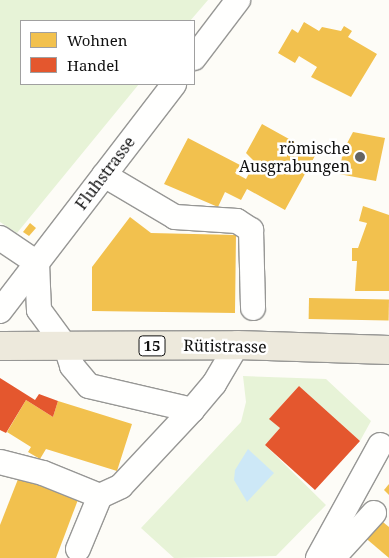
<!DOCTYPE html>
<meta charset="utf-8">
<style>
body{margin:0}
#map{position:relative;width:389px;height:558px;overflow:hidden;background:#fdfcf7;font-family:"Noto Serif",serif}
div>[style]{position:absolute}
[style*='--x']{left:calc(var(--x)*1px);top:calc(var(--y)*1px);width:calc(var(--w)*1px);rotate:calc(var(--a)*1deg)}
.green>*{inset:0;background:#e7f3d7}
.water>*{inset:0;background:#cde8f7}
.homes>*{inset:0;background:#f2c14e;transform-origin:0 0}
.shops>*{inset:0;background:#e4572e}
.roads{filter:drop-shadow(1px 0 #979795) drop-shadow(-1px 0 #979795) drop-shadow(0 1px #979795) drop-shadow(0 -1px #979795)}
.minor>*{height:24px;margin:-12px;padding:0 12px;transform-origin:12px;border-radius:12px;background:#fffffe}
.major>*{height:28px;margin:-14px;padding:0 14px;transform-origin:14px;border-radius:14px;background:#ede9dc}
.dots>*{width:14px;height:14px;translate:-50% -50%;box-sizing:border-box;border:2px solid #fff;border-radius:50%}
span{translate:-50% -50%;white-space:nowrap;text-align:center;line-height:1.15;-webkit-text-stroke:5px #fff;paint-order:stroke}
.shield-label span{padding:1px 4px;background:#fff;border:1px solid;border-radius:4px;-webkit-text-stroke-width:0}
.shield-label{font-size:15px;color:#111;font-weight:700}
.poi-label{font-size:16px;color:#111}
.right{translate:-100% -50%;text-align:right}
.street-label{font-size:16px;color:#111}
.legend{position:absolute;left:20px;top:20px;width:175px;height:65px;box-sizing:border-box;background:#fff;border:1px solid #a0a0a0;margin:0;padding:6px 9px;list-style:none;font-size:15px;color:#111}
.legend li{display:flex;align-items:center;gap:10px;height:25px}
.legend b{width:25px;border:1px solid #a0a0a0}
</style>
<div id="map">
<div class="green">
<div style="clip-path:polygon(0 0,208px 0,190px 21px,21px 21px,21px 84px,139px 84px,17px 233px,0 222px)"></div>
<div style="clip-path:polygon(243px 376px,326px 379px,371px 421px,360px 441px,299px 386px,270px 418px,280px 428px,265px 445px,326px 505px,276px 556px,174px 558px,141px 528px,241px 422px,246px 402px)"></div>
</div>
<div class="water">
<div style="clip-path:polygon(248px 449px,274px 473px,247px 502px,234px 480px,235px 470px)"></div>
</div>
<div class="homes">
<div style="clip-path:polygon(304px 22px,319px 31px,322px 27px,341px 31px,344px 26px,352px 31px,348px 37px,377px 54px,351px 97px,311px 77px,317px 67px,299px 56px,295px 63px,278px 53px,292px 29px,298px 33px)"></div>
<div style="clip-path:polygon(262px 124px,316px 154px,285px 210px,247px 189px,241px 200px,225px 192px,218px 207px,164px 184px,188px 138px,240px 165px,235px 173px,246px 179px,255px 162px,246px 153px)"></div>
<div style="clip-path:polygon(353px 132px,385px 138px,376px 181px,339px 174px,343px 151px)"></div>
<div style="clip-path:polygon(363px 206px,389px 215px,389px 291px,355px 291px,357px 261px,352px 261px,352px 248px,358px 248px,367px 223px,359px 221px)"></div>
<div style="clip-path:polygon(130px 217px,151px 233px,236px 235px,235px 313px,92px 311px,92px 267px)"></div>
<div style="clip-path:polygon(30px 223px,36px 228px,29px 236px,23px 232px)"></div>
<div style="left:309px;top:298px;width:80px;height:21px;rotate:1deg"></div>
<div style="clip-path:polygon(26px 400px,53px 417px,58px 401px,132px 424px,117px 471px,46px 449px,40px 459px,28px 452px,31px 447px,7px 432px)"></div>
<div style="clip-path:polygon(20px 474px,79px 497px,56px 558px,0 558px,0 525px)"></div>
<div style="clip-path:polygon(389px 484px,389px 495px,384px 490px)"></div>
<div style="clip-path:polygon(378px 518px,389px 527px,389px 558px,362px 535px)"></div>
</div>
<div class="shops">
<div style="clip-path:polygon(0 378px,35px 400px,39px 394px,58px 401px,53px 417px,26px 400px,6px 433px,0 430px)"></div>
<div style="clip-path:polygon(299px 386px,360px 441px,315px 490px,265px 445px,280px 428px,269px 419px)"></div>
</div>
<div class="roads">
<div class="minor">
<div style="--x:194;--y:58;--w:73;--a:-52.8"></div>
<div style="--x:104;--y:175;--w:82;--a:30.6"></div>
<div style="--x:175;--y:217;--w:62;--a:3.7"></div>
<div style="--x:237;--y:221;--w:17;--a:33"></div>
<div style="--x:251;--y:230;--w:78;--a:88.5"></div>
<div style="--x:0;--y:238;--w:45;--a:34"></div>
<div style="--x:37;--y:263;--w:47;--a:87.6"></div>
<div style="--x:39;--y:310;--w:46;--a:53.9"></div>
<div style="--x:66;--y:347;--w:20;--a:72"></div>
<div style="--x:72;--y:366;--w:26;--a:50"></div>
<div style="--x:89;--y:386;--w:106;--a:13.1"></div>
<div style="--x:192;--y:410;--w:34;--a:-50"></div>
<div style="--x:214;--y:384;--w:45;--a:-59.5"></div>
<div style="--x:0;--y:311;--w:286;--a:-52.5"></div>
<div style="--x:0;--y:462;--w:44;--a:14.3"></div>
<div style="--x:43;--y:473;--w:61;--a:22"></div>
<div style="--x:100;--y:496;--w:23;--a:-25"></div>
<div style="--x:121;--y:486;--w:104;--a:-46.9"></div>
<div style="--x:78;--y:549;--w:57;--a:-67.5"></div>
<div style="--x:318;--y:558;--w:129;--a:-61.2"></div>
<div style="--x:333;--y:558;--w:61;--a:-47.7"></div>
</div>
<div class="major">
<div style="--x:0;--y:346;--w:237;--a:-0.2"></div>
<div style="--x:237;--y:345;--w:152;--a:1.9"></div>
</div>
</div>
<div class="dots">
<div style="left:360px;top:157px;background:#646362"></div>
</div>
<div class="shield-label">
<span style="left:152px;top:346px">15</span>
</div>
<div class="poi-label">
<span class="right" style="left:350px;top:157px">römische<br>Ausgrabungen</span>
</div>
<div class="street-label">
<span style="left:105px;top:173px;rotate:-53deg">Fluhstrasse</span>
<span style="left:225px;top:346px;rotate:1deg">Rütistrasse</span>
</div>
<ul class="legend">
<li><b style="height:14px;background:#f2c14e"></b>Wohnen</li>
<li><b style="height:14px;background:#e4572e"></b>Handel</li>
</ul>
</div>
